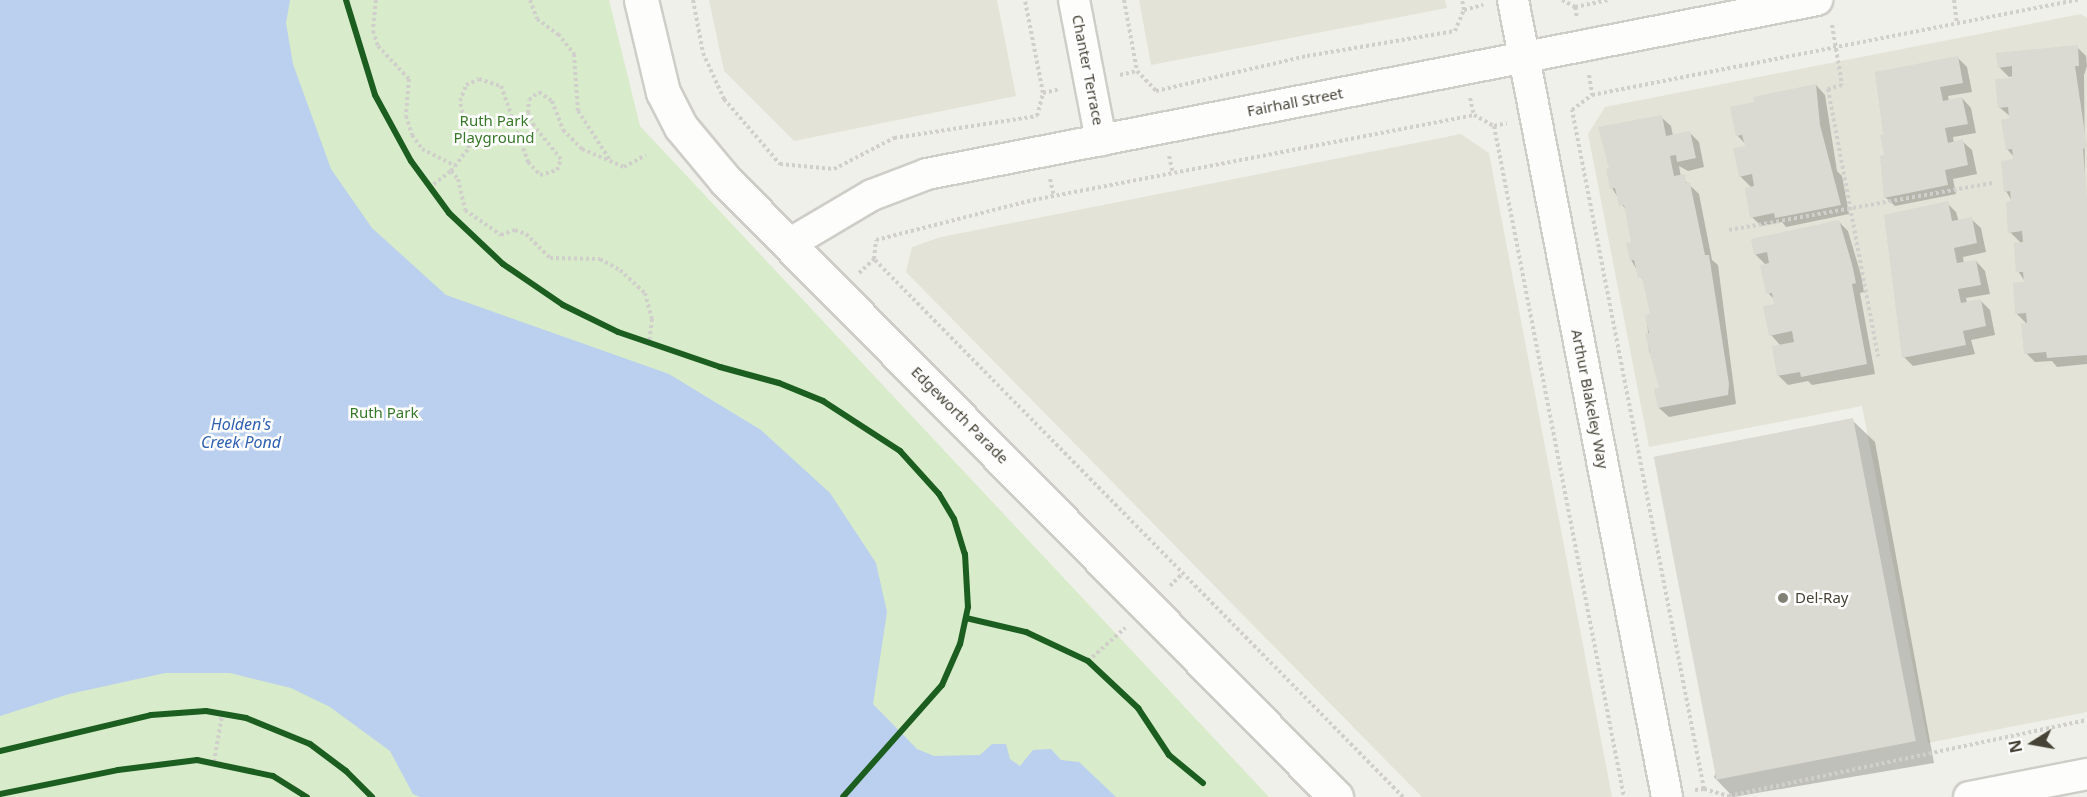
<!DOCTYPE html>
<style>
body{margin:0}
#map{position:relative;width:2087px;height:797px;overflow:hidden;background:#f0f0ea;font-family:"Noto Sans",sans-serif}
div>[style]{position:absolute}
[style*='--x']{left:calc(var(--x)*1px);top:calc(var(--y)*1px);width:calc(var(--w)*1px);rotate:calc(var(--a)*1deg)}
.residential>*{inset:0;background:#e4e3d7}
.green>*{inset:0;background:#d8ebca}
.water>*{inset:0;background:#bad0ee}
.shadow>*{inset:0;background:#0003}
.building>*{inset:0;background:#dad9d2;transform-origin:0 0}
.path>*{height:4px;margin-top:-2px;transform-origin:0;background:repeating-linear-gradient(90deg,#d1cfcb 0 3px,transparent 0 6px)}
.roads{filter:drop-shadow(2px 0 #cecdc7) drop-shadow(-2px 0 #cecdc7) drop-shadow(0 2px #cecdc7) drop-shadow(0 -2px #cecdc7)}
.minor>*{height:30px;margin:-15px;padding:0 15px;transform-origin:15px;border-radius:15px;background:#fdfdfc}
.tertiary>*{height:33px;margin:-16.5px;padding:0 16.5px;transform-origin:16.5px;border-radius:16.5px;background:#fdfdfc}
.cycleway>*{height:6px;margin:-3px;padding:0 3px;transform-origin:3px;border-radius:3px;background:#1b5e20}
.dots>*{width:16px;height:16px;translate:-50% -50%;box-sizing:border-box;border:3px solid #fff;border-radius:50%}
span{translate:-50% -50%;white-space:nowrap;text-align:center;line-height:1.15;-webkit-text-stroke:5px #fff;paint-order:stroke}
.street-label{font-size:15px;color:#464336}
.park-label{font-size:15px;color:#387829}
.poi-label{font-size:15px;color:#464336}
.left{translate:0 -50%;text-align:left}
.water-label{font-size:16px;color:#3062b1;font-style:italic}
.north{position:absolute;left:2003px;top:713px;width:60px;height:60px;-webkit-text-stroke:4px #fff;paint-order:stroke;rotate:259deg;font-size:16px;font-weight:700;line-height:24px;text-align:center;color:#464336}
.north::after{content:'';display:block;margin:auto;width:21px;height:27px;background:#464336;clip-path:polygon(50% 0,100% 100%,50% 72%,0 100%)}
</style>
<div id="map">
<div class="residential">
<div style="clip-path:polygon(709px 0,997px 0,1016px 96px,794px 141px,724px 71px)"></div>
<div style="clip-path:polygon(1139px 0,1445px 0,1447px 8px,1151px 65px)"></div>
<div style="clip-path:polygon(2081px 14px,2087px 18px,2087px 712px,1928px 743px,1862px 406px,1649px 447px,1588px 134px,1605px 107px)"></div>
<div style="clip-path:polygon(1461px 134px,1489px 153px,1612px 797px,1422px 797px,906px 272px,912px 247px,941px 237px)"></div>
</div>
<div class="green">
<div style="clip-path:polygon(0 0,609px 0,640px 126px,1269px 797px,0 797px)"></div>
</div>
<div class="water">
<div style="clip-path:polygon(0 0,290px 0,286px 23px,293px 64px,331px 169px,372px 228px,446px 295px,669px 374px,761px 430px,830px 493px,876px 563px,887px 612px,873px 704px,917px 749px,934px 756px,980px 755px,992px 744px,1006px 744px,1010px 759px,1020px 766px,1033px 750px,1051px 749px,1061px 760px,1079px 762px,1116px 797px,420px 797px,413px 794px,390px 751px,330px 707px,291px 688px,230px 673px,165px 673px,69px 694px,0 716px)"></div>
</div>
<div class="shadow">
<div style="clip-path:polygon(2077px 47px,2086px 56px,2087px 66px,2084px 75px,2087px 364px,2057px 367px,2052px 361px,2035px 362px,2026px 353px,2028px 325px,2016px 313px,2026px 283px,2018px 271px,2021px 243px,2010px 232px,2013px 203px,2006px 191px,2014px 157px,2007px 149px,2011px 117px,1999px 107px,2014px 76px,2009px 77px,1999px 67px)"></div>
<div style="clip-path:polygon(1957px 57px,1967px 67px,1972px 92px,1948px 96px,1949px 101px,1962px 98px,1971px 108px,1976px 133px,1953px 137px,1954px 143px,1962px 141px,1972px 150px,1977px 174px,1953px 179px,1956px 194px,1895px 206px,1885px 197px,1884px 136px)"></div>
<div style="clip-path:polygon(1816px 85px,1825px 95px,1837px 171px,1842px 176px,1849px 214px,1786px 227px,1782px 222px,1761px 226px,1752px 217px,1752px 188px,1740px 176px,1748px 147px,1737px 135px)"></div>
<div style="clip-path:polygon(1661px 117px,1671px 126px,1673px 136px,1690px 133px,1699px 142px,1704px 167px,1688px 171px,1679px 166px,1681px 177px,1699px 194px,1712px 260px,1718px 265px,1736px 404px,1669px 417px,1659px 408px,1656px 390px,1661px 389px,1655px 357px,1649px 352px,1647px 316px,1651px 315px,1645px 283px,1631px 260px,1633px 243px,1627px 212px,1612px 188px)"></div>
<div style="clip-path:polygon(1947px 203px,1956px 212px,1959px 222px,1971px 219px,1981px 228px,1986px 252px,1963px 257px,1964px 264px,1976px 261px,1985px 271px,1990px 294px,1966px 298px,1967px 303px,1981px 301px,1990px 310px,1995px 335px,1971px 340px,1975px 354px,1913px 366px,1904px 357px)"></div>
<div style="clip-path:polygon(1839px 222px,1848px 231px,1861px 275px,1864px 292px,1860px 293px,1875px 374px,1812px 385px,1808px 381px,1788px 385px,1778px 375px,1781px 346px,1771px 335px,1775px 300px,1768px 293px,1766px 265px,1755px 254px)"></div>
<div style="clip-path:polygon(1852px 420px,1875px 442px,1934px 763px,1733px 797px,1714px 777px)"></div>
</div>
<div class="building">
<div style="clip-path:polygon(2078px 45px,2079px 66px,2075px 66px,2087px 147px,2083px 149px,2087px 198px,2087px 355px,2047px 358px,2046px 352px,2024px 354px,2021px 324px,2027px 323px,2026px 313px,2015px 314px,2013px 283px,2024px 282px,2023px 272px,2016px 272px,2014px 243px,2023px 242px,2022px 231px,2008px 233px,2006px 202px,2011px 201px,2010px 191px,2004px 192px,2001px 161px,2013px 159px,2013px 156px,2012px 149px,2006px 150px,2001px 120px,2009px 118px,2008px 107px,1998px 108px,1995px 79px,2012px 78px,2012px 66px,1998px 68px,1996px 53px)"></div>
<div style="clip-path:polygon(1958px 56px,1963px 83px,1940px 87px,1943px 101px,1962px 97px,1968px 124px,1945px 128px,1948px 143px,1963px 139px,1968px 165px,1945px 170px,1948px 185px,1884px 198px,1880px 156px,1884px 155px,1880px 135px,1883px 135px,1875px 72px)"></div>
<div style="clip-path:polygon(1816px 84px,1820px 125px,1841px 205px,1775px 218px,1774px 213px,1750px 218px,1745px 188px,1754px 186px,1752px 174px,1739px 177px,1733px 148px,1745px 146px,1742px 135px,1736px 136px,1730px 107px,1754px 102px,1753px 97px)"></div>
<div style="clip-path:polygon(1662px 115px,1666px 136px,1690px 131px,1696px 158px,1677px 162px,1676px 155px,1670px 156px,1674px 176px,1685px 174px,1686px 183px,1690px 183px,1705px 255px,1709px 255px,1729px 384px,1728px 395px,1658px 408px,1654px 389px,1659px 388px,1645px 334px,1649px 333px,1645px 315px,1650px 314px,1642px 277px,1638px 278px,1634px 260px,1630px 261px,1626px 243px,1631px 242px,1624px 205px,1619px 206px,1615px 188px,1610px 189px,1606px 169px,1609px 168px,1598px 127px)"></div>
<div style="clip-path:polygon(1948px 201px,1952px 221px,1972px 217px,1977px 243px,1954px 248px,1957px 263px,1976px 260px,1981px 285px,1958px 289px,1961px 303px,1981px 299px,1986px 326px,1963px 331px,1966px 345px,1902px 358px,1884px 215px)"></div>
<div style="clip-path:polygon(1839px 220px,1852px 264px,1856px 283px,1852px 284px,1867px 364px,1801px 377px,1800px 372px,1777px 376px,1772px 346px,1794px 342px,1792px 331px,1769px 336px,1763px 306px,1774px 304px,1772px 293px,1766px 294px,1760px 265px,1769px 263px,1767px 252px,1754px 255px,1751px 239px)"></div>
<div style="left:1853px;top:418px;width:329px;height:203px;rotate:79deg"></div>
</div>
<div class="path">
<div style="--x:376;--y:0;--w:31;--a:96"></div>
<div style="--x:373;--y:31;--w:16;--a:72"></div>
<div style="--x:378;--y:46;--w:45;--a:46.8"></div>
<div style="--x:409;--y:79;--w:37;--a:95"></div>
<div style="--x:406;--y:116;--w:20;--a:72"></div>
<div style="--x:412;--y:135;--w:17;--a:54"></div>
<div style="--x:422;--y:149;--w:37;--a:27"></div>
<div style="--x:530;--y:0;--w:20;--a:70"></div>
<div style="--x:537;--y:19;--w:26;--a:36"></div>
<div style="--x:558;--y:34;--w:26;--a:51"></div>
<div style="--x:574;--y:54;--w:57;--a:86"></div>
<div style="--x:578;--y:111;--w:59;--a:56.9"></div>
<div style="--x:693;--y:0;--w:54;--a:79.3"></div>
<div style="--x:703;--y:53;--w:51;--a:65.5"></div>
<div style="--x:724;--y:99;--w:86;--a:49.3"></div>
<div style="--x:780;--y:164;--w:54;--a:5.3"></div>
<div style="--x:834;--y:169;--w:68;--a:-27.3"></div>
<div style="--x:894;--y:138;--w:145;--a:-8.7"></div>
<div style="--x:1037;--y:116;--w:24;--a:-75"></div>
<div style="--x:1043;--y:93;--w:95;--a:-101"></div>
<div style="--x:1124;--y:0;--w:72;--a:79.6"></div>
<div style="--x:1137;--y:71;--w:28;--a:46"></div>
<div style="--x:1156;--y:91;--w:155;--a:-13.1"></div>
<div style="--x:1307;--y:56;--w:150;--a:-9.6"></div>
<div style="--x:1455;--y:31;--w:23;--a:-67"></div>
<div style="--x:1464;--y:10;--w:10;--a:-101"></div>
<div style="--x:1562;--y:0;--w:15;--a:28"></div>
<div style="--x:1575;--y:7;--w:35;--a:-12"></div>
<div style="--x:1954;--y:0;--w:23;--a:83"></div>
<div style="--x:1575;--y:7;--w:10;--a:79"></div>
<div style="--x:1464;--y:10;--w:20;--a:-15"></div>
<div style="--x:1832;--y:25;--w:61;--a:80.5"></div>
<div style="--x:1842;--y:85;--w:15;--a:164"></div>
<div style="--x:1828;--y:89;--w:272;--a:79.4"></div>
<div style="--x:1120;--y:75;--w:17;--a:-13"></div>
<div style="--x:1589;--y:75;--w:20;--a:81"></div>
<div style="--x:1043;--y:93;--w:17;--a:-13"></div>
<div style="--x:1470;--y:98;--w:17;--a:77"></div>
<div style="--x:1494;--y:126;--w:683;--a:79.04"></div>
<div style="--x:1169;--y:156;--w:17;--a:77"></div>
<div style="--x:451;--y:171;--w:11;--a:49"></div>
<div style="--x:458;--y:179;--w:32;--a:77"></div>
<div style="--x:465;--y:210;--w:44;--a:34.8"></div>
<div style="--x:501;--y:235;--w:15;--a:-20"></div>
<div style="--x:515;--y:230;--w:12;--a:20"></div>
<div style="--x:526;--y:234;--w:34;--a:45"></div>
<div style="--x:550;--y:258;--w:50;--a:1.1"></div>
<div style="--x:600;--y:259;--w:23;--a:29"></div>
<div style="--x:620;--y:270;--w:34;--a:43"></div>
<div style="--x:645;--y:293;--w:27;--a:75"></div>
<div style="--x:652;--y:319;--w:24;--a:97"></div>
<div style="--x:1050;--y:179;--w:17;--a:77"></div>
<div style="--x:429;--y:188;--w:28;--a:-38"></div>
<div style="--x:451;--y:171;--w:29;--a:-52"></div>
<div style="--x:469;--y:148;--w:48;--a:-100.8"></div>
<div style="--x:460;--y:101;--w:17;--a:-69"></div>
<div style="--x:466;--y:85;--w:14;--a:-25"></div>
<div style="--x:479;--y:79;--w:23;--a:18"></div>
<div style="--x:501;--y:86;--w:81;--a:70.4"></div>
<div style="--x:528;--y:162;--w:18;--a:47"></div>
<div style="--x:540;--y:175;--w:18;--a:-16"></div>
<div style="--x:557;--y:170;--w:12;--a:-70"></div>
<div style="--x:561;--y:159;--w:43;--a:-129.3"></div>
<div style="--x:534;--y:126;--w:14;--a:-115"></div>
<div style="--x:528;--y:113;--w:13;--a:-86"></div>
<div style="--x:529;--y:100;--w:13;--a:-39"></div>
<div style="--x:539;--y:92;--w:16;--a:35"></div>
<div style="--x:552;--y:101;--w:31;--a:69"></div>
<div style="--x:563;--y:130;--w:27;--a:45"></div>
<div style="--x:582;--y:149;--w:46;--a:23.2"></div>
<div style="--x:624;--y:167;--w:25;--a:-29"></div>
<div style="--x:1729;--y:230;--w:269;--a:-10.1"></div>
<div style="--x:859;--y:273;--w:21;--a:-43"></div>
<div style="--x:1170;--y:586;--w:18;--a:-45"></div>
<div style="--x:1088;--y:661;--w:50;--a:-41.7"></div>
<div style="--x:214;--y:762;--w:48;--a:-80.3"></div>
<div style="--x:1704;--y:789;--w:692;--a:-101"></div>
<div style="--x:1572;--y:110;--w:25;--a:-37"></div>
<div style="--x:1592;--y:95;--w:495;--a:-11.1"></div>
<div style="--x:1695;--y:790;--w:9;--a:-6"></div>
<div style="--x:1704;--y:789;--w:26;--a:16"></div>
<div style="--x:1729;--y:796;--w:366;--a:-12"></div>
<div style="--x:1403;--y:797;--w:755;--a:-134.52"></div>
<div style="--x:874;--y:259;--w:19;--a:-84"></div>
<div style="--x:876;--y:240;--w:162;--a:-14.3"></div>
<div style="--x:1033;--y:200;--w:449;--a:-10.9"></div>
<div style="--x:1474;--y:115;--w:23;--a:29"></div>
<div style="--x:1494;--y:126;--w:13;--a:-13"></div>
</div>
<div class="roads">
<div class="minor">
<div style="--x:1074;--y:0;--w:143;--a:79.1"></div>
<div style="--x:1513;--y:0;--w:812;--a:79.06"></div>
<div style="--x:789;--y:244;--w:96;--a:-30.6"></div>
<div style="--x:872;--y:195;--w:59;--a:-20.9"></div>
<div style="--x:927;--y:174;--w:907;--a:-11.06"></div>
<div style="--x:1969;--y:797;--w:120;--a:-11"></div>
</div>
<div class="tertiary">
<div style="--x:641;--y:0;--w:95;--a:76.6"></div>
<div style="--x:663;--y:92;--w:39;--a:63"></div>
<div style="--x:681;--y:127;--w:70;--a:50.2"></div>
<div style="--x:726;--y:181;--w:867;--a:45.28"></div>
</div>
</div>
<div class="cycleway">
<div style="--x:346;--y:0;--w:99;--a:73"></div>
<div style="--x:375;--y:95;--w:75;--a:61.4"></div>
<div style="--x:411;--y:161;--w:64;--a:53.8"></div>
<div style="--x:449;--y:213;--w:74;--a:43.4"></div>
<div style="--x:503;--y:264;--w:73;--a:34.3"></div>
<div style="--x:563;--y:305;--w:61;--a:26.1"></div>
<div style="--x:618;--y:332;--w:108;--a:18.9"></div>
<div style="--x:720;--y:367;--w:61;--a:15.2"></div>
<div style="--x:779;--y:383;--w:48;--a:22.2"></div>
<div style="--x:823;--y:401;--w:92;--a:33"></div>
<div style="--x:900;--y:451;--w:58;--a:47.8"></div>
<div style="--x:939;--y:494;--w:29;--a:59"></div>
<div style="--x:954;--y:519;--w:37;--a:73"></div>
<div style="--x:965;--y:554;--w:53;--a:86.8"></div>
<div style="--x:968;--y:607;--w:38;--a:102"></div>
<div style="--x:960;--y:644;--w:45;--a:113.7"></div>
<div style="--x:942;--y:685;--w:149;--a:131.5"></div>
<div style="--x:966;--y:618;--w:62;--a:13.1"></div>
<div style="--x:1026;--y:632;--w:68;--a:25.1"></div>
<div style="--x:1088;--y:661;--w:69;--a:43.2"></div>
<div style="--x:1138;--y:708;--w:56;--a:56.6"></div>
<div style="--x:1169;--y:755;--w:44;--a:39.5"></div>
<div style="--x:0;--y:751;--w:155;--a:-13.4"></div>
<div style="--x:151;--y:715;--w:55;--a:-4.2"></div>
<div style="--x:206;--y:711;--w:41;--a:9.9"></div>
<div style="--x:246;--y:718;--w:69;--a:22.1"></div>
<div style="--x:310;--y:744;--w:45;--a:36.9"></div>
<div style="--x:346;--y:771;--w:37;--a:45"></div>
<div style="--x:0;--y:794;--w:120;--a:-11.5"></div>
<div style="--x:118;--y:770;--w:80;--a:-7.2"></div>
<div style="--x:197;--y:760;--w:78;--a:11.9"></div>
<div style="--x:273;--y:776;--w:40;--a:32"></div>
</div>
<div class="dots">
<div style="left:1783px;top:598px;background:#828075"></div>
</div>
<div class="street-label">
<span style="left:1088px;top:70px;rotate:79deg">Chanter Terrace</span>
<span style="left:1295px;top:102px;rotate:-11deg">Fairhall Street</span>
<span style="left:1590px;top:399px;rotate:79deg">Arthur Blakeley Way</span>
<span style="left:960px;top:415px;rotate:45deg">Edgeworth Parade</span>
</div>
<div class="park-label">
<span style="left:494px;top:129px">Ruth Park<br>Playground</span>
<span style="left:384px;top:413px">Ruth Park</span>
</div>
<div class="poi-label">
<span class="left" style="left:1795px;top:598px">Del-Ray</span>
</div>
<div class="water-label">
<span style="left:241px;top:433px">Holden's<br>Creek Pond</span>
</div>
<div class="north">N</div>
</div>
